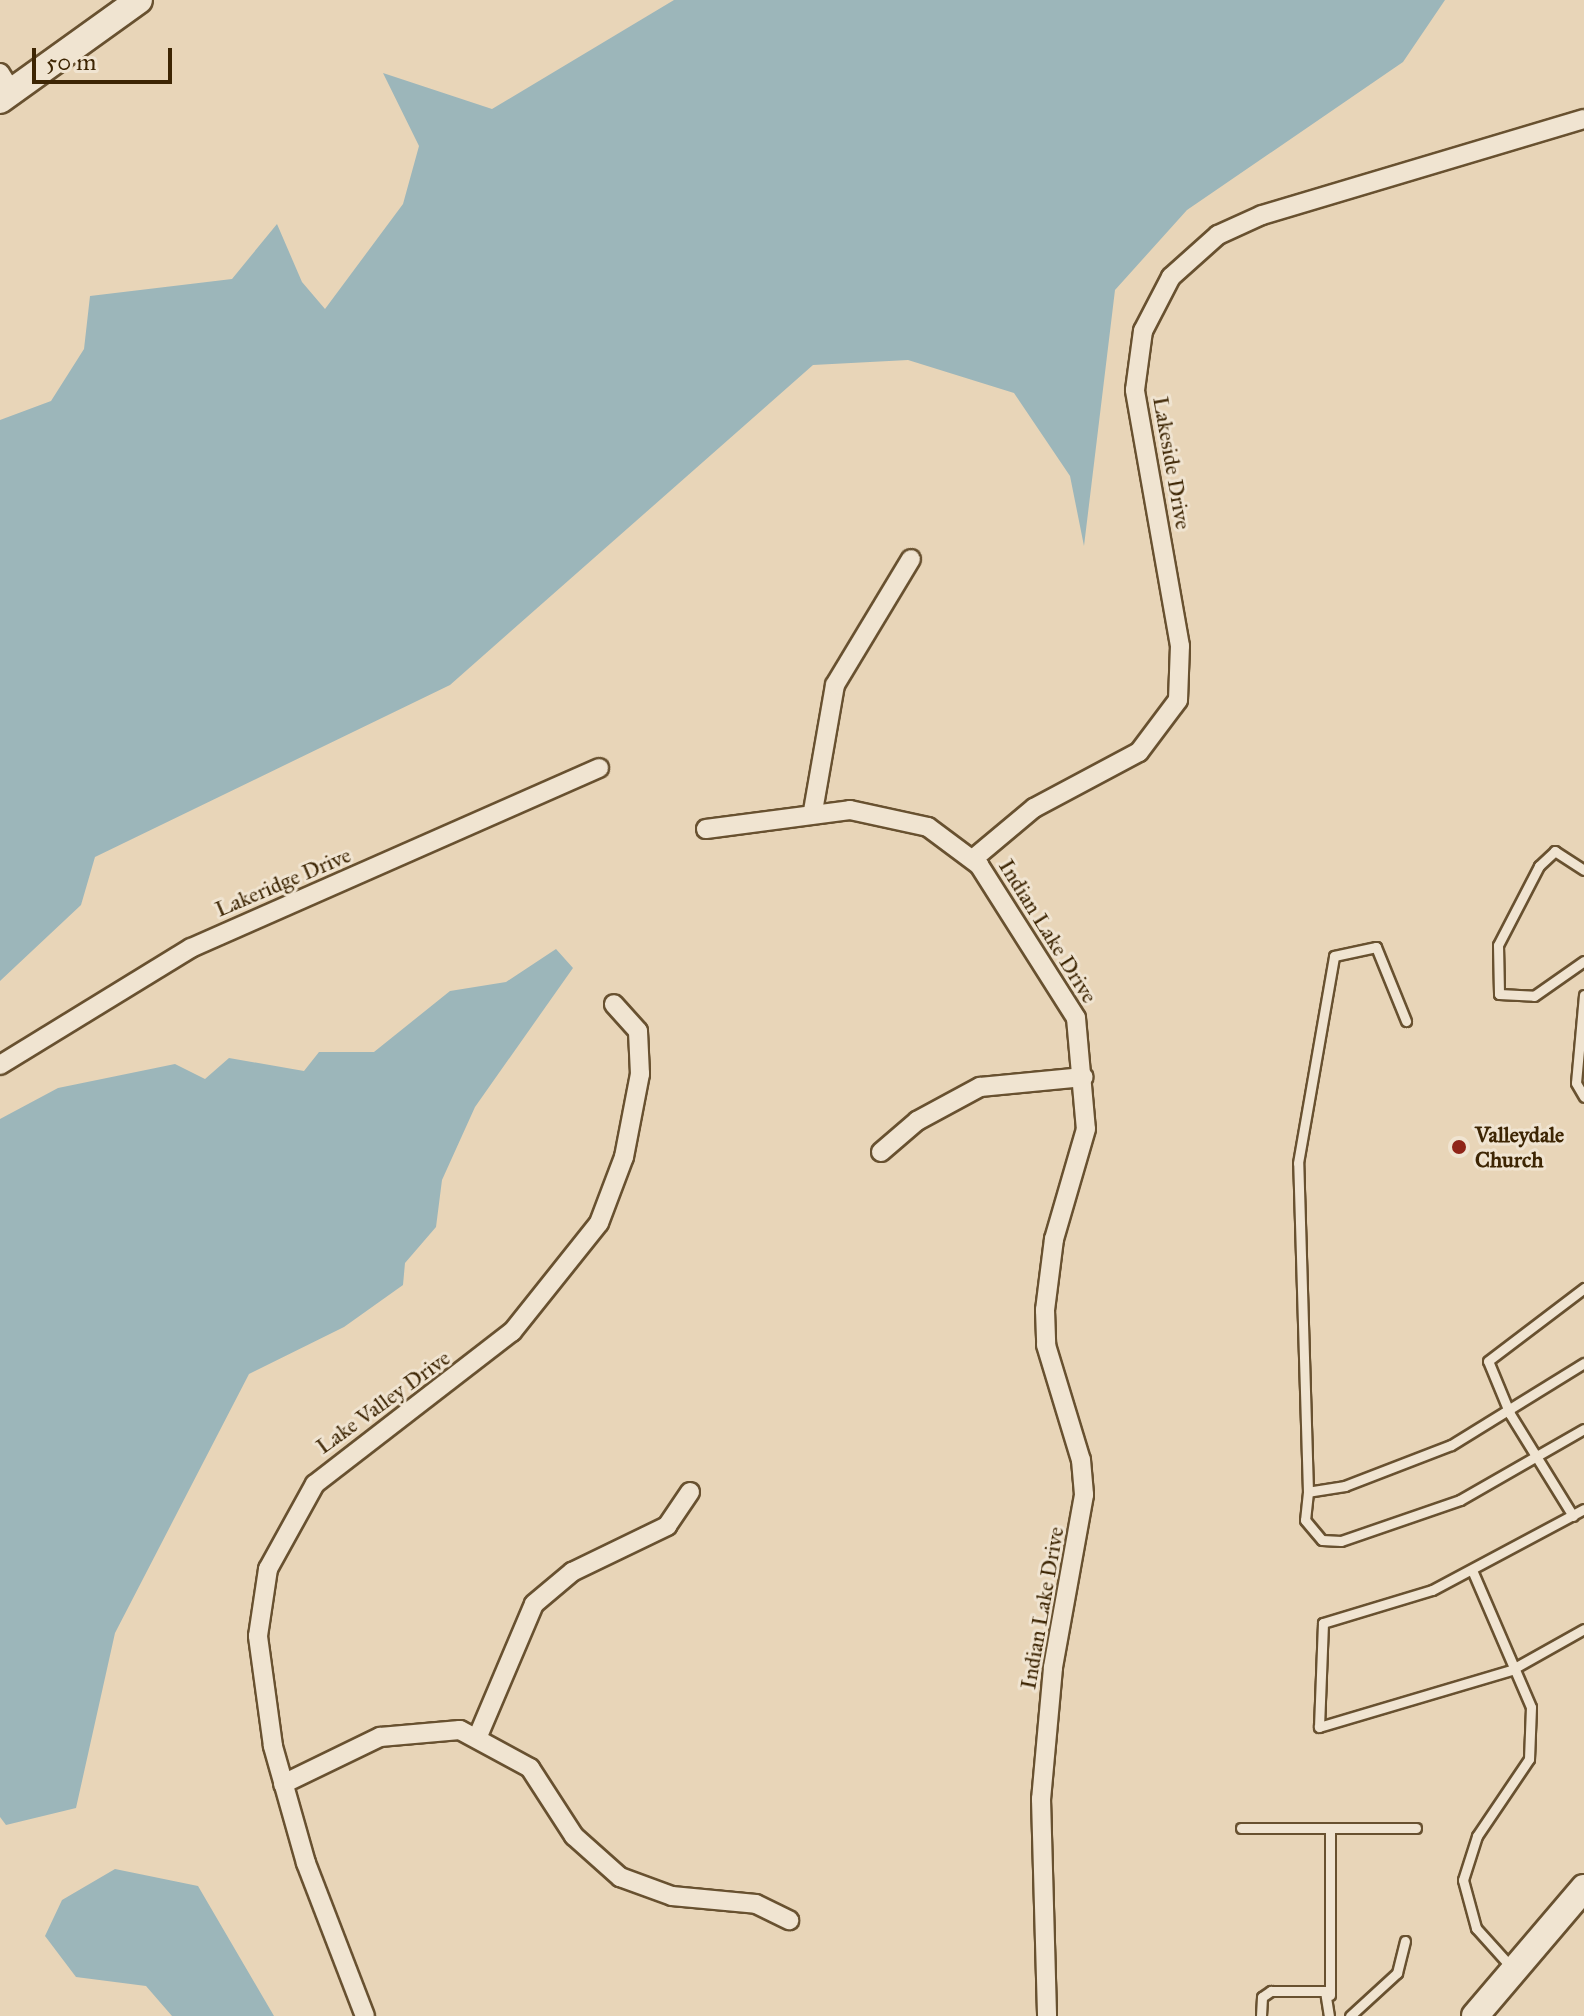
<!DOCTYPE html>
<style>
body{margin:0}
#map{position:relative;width:1584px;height:2016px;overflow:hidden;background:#e8d5b8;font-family:"IM FELL Great Primer",serif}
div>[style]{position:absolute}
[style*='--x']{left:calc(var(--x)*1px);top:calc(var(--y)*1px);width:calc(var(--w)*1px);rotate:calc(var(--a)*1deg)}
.water>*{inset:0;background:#9cb6ba}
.roads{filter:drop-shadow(2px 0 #685130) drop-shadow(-2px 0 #685130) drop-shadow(0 2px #685130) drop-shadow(0 -2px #685130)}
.lane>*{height:9px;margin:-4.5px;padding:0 4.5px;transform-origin:4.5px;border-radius:4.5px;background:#f0e4d1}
.street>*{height:18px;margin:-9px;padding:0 9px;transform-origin:9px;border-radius:9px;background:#f0e4d1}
.secondary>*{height:26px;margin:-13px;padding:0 13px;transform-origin:13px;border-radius:13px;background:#f0e4d1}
.dots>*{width:22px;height:22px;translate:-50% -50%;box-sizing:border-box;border:4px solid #f0e4d1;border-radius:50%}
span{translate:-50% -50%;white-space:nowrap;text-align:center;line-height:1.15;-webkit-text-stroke:6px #f0e4d1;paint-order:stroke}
.street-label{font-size:22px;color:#3d2503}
.poi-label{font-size:22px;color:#3d2503;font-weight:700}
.left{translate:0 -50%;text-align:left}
.scale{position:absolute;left:32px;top:48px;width:140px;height:36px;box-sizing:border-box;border:4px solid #3d2503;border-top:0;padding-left:10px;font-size:24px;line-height:28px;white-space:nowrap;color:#3d2503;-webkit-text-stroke:6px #f0e4d1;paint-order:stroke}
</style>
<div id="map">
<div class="water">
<div style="clip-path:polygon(674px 0,1445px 0,1403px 62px,1187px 210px,1115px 290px,1084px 546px,1070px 476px,1014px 393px,908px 360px,813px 365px,450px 685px,95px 857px,81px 905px,0 981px,0 420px,51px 401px,84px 349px,90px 296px,232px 279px,277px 224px,302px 282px,325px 309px,403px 204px,419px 146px,383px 73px,492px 109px)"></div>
<div style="clip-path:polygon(556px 949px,573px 968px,475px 1107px,442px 1180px,436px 1227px,405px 1263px,403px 1285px,344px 1327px,249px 1374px,115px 1633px,76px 1808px,6px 1825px,0 1817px,0 1119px,58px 1088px,175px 1064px,205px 1079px,229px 1058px,304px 1071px,319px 1052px,374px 1052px,450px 991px,506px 982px)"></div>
<div style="clip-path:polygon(115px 1869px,198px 1886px,274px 2016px,172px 2016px,146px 1986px,76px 1977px,45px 1936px,62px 1900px)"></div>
</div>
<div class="roads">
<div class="lane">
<div style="--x:1584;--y:870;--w:35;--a:-147"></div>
<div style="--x:1555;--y:851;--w:22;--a:137"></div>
<div style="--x:1539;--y:866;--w:89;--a:117.4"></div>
<div style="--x:1498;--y:945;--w:49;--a:88.8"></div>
<div style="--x:1499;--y:994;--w:35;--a:3"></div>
<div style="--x:1534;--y:996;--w:61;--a:-35"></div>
<div style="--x:1584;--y:995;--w:88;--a:95.2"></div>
<div style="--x:1576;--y:1083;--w:16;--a:60"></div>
<div style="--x:1584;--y:1363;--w:156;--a:148.3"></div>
<div style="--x:1451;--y:1445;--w:114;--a:158.9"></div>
<div style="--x:1345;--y:1486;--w:37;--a:171"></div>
<div style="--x:1308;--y:1492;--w:28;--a:96"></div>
<div style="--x:1305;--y:1520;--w:26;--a:50"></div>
<div style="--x:1322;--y:1540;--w:19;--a:3"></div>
<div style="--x:1341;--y:1541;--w:126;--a:-19"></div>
<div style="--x:1460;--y:1500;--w:143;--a:-29.8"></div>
<div style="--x:1308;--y:1492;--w:329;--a:-91.7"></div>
<div style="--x:1298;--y:1163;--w:210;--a:-80.1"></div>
<div style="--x:1334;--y:956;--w:43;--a:-12.1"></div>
<div style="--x:1376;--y:947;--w:80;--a:67.9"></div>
<div style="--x:1584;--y:1509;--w:172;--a:151.9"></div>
<div style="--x:1432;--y:1590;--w:114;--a:163.2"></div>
<div style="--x:1323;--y:1623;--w:104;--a:92.2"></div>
<div style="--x:1319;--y:1727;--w:200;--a:-16.5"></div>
<div style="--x:1511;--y:1670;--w:84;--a:-29.3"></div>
<div style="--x:1573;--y:1516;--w:120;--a:-121.7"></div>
<div style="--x:1510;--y:1414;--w:57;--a:-112.5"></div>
<div style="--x:1488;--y:1361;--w:121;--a:-37.2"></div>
<div style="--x:1472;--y:1570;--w:149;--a:66.7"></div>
<div style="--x:1531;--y:1707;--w:52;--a:92.2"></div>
<div style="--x:1529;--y:1759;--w:93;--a:124"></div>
<div style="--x:1477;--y:1836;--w:46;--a:107.7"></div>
<div style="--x:1463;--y:1880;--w:50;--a:74.8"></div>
<div style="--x:1476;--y:1928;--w:54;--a:48"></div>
<div style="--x:1241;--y:1828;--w:175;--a:0"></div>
<div style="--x:1330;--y:1995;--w:167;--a:-90"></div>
<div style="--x:1261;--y:2016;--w:19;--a:-87"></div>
<div style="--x:1262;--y:1997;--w:11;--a:-34"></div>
<div style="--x:1271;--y:1991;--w:54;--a:0"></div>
<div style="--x:1325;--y:1991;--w:25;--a:81"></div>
<div style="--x:1350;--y:2016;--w:64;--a:-42.5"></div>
<div style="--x:1397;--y:1973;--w:33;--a:-76"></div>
</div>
<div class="street">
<div style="--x:0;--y:73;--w:22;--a:58"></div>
<div style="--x:813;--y:811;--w:128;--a:-80.1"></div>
<div style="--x:835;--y:685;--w:147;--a:-58.9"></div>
<div style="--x:706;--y:829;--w:145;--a:-7.5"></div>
<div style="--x:850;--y:810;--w:80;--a:12.3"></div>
<div style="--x:928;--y:827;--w:64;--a:36.7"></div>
<div style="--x:979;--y:865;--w:181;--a:57.6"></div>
<div style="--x:1076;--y:1018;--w:111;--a:84.9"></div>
<div style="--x:1086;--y:1129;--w:115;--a:106.2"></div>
<div style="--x:1054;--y:1239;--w:72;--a:97.2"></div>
<div style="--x:1045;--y:1310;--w:35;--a:88"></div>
<div style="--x:1046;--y:1345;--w:120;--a:73.1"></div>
<div style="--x:1081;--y:1460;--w:35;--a:85"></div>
<div style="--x:1084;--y:1495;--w:176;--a:100.2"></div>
<div style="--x:1053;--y:1668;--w:132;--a:95.2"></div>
<div style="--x:1041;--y:1799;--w:217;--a:88.4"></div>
<div style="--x:973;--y:859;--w:80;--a:-39.9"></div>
<div style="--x:1034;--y:808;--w:119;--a:-28.1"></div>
<div style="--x:1139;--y:752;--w:65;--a:-53.1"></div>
<div style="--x:1178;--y:700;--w:54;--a:-87.9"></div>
<div style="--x:1180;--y:646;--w:260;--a:-100"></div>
<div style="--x:1135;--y:390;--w:60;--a:-82.3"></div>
<div style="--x:1143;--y:331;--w:61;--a:-62.6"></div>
<div style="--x:1171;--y:277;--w:63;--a:-41.8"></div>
<div style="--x:1218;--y:235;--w:48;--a:-24.4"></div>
<div style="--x:1262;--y:215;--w:336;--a:-16.6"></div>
<div style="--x:0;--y:1065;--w:224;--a:-31.5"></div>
<div style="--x:191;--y:948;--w:446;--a:-23.8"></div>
<div style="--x:881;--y:1152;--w:48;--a:-40.7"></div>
<div style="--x:917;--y:1121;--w:72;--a:-28.4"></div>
<div style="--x:980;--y:1087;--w:104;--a:-5.5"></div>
<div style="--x:478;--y:1736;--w:143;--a:-67"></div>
<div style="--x:534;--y:1604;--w:50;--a:-40.1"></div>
<div style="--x:572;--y:1572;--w:106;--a:-25.8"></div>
<div style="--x:667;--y:1526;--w:41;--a:-55.9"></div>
<div style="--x:283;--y:1784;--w:108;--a:-25.9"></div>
<div style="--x:380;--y:1737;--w:80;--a:-5"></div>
<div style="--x:460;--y:1730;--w:80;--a:28.5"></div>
<div style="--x:530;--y:1768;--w:81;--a:57.1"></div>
<div style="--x:574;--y:1836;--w:62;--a:41.7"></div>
<div style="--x:620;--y:1877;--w:55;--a:20.1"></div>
<div style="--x:672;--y:1896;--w:84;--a:5.4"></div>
<div style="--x:756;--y:1904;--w:37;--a:26"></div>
<div style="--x:365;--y:2016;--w:164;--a:-111.1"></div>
<div style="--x:306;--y:1863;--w:122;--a:-105.8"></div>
<div style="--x:273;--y:1746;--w:111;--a:-97.8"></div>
<div style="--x:258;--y:1636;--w:68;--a:-81.5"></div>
<div style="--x:268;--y:1569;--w:97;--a:-61.1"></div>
<div style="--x:315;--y:1484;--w:249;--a:-37.7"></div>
<div style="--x:512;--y:1332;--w:139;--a:-51.4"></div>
<div style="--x:599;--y:1223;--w:71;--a:-69.3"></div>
<div style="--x:624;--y:1157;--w:85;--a:-79.1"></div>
<div style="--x:640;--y:1074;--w:43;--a:-92.7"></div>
<div style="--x:638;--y:1031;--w:36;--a:-132"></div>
</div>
<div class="secondary">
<div style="--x:0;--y:100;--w:171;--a:-35.7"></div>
<div style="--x:1475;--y:2016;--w:168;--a:-49.6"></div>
</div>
</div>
<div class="dots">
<div style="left:1459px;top:1147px;background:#8f2418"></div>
</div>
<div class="street-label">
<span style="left:1172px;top:463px;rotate:80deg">Lakeside Drive</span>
<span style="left:283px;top:882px;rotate:-23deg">Lakeridge Drive</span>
<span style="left:1048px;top:931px;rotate:58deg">Indian Lake Drive</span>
<span style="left:383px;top:1402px;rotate:-36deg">Lake Valley Drive</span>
<span style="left:1042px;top:1608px;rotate:-80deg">Indian Lake Drive</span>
</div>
<div class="poi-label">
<span class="left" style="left:1475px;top:1147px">Valleydale<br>Church</span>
</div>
<div class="scale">50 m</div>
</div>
